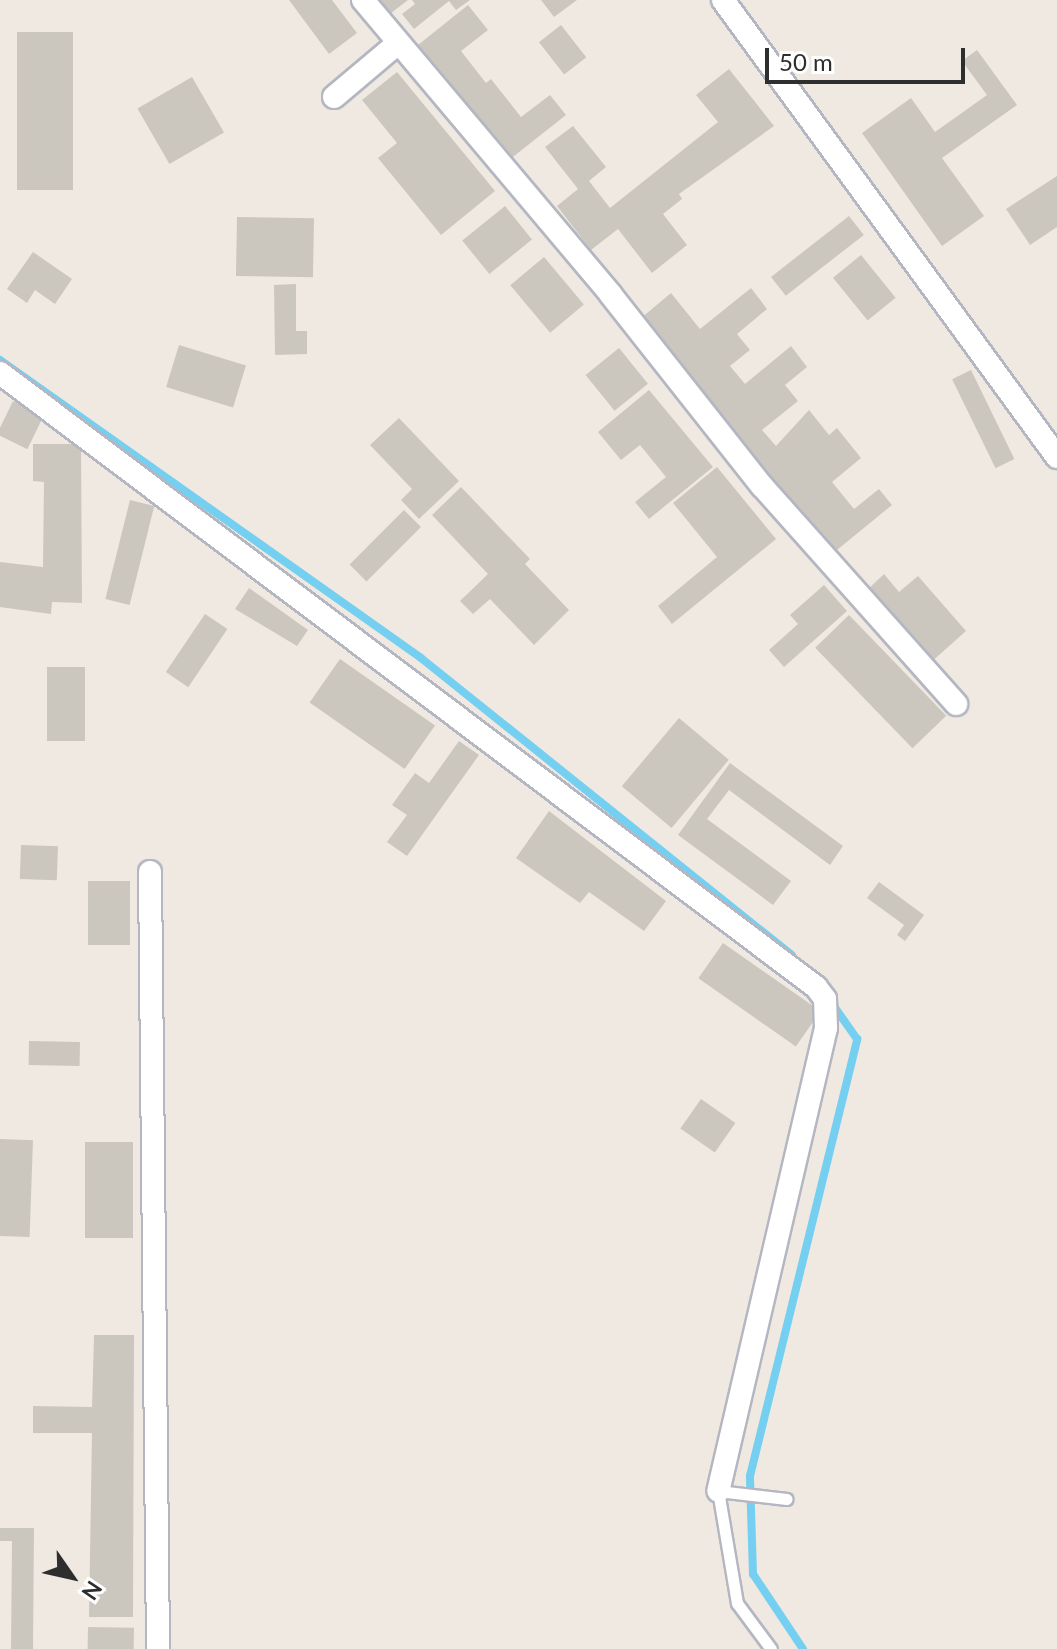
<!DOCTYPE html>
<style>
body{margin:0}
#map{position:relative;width:1057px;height:1649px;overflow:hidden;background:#efe9e1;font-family:Lato,sans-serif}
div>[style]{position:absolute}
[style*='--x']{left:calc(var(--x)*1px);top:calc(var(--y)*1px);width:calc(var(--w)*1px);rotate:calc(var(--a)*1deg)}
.stream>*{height:8px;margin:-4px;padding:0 4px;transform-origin:4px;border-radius:4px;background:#75cff0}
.building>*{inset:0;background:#cbc7bf;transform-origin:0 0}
.roads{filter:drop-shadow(2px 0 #b4b7c1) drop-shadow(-2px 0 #b4b7c1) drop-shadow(0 2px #b4b7c1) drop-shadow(0 -2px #b4b7c1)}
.service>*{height:11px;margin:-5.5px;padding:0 5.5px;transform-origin:5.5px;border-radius:5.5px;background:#fff}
.minor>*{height:22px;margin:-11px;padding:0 11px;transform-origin:11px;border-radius:11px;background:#fff}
span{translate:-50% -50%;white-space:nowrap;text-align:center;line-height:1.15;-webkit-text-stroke:7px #fff;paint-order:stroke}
.north{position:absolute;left:32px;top:1537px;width:80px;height:80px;-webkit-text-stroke:6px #fff;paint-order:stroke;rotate:124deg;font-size:22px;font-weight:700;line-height:32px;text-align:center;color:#2e2e2e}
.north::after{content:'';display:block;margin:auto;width:28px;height:36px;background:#2e2e2e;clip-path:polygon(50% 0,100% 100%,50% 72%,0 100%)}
.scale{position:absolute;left:765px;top:48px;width:200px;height:36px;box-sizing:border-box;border:4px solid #2e2e2e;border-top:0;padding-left:10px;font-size:24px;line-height:28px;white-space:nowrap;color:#2e2e2e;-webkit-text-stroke:6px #fff;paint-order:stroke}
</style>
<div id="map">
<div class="stream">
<div style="--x:0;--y:360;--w:516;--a:35.29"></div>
<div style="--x:421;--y:658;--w:475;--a:38.7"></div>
<div style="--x:803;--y:1649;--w:90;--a:-123.7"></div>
<div style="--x:753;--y:1574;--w:98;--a:-91.8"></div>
<div style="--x:750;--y:1476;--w:450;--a:-76.2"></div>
<div style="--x:857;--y:1039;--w:45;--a:-125.1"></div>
</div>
<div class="building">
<div style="clip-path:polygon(289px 0,332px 0,357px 33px,329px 54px)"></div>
<div style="clip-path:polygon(372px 0,408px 0,386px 17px)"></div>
<div style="clip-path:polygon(412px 0,470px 0,456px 10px,449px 1px,414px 29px,402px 14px,415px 4px)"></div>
<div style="clip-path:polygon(541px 0,577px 0,554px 17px)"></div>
<div style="clip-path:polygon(468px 5px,488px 30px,461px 51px,486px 83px,491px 79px,521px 117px,550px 95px,566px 115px,509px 160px,418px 45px)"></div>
<div style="left:561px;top:25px;width:41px;height:28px;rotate:52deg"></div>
<div style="left:17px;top:32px;width:56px;height:158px"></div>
<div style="clip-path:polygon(977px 50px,1017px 105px,942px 158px,984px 216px,942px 246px,862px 133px,911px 98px,935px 132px,987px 95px,962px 61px)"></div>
<div style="clip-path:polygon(729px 69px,774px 126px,679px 194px,682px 199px,663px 214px,687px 245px,652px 273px,618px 229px,591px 250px,557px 206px,578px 189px,545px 147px,573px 126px,606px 167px,589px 181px,610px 208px,718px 122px,696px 95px)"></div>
<div style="clip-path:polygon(397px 72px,495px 191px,441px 235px,378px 158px,397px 143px,362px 100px)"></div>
<div style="left:192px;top:77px;width:64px;height:63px;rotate:60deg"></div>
<div style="clip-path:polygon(1057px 176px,1057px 227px,1030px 245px,1006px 209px)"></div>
<div style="left:505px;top:206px;width:43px;height:55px;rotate:51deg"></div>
<div style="left:849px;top:216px;width:24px;height:99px;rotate:52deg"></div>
<div style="left:237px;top:217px;width:77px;height:59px;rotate:1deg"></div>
<div style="clip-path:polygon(33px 252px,72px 279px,55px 304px,35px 290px,27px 303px,7px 289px)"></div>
<div style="left:861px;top:255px;width:55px;height:36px;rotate:51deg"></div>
<div style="left:544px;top:257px;width:62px;height:44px;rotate:50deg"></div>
<div style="clip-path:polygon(296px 284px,296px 331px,307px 331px,307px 354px,275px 355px,274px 285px)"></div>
<div style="clip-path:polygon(751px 288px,767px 309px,737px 334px,750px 350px,730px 366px,745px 384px,791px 346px,807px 367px,785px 385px,798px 401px,762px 430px,776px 446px,809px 410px,829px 435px,837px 428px,861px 458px,832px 482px,854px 509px,879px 489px,892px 505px,832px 554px,640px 319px,671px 293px,700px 329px)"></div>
<div style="left:179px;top:345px;width:70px;height:44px;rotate:17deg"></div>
<div style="left:619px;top:348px;width:46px;height:43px;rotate:51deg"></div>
<div style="left:971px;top:370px;width:99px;height:21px;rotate:64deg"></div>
<div style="clip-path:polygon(649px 390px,713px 467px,649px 519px,635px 502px,666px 477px,640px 445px,621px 460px,598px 432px)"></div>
<div style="left:13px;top:401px;width:34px;height:37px;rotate:26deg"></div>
<div style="clip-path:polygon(399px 418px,459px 481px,419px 519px,401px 500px,412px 489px,370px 445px)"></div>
<div style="clip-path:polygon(33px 444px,81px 444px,82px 603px,52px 602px,51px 614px,0 607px,0 562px,43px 567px,44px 482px,33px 481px)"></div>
<div style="clip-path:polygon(717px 467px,776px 539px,672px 624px,658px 606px,717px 557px,673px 503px)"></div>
<div style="clip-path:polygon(461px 487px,530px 559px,525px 564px,569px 610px,534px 645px,490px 599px,473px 614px,460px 601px,488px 574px,432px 515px)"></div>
<div style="left:130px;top:500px;width:25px;height:102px;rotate:14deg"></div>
<div style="left:404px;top:510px;width:24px;height:77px;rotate:45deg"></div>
<div style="clip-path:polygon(884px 574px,899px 592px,918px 576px,966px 631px,929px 664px,865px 592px)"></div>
<div style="clip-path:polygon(824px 585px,847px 611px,784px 667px,769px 650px,798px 624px,790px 615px)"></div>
<div style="clip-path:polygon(249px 588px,308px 630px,297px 646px,235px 609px)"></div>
<div style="left:205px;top:614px;width:27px;height:70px;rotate:34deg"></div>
<div style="left:849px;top:615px;width:140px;height:47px;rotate:46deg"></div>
<div style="left:340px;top:659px;width:116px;height:53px;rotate:35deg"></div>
<div style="left:47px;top:667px;width:38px;height:74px"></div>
<div style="left:679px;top:718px;width:65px;height:89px;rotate:40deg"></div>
<div style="clip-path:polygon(459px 741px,479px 755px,407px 856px,387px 842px,407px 815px,392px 805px,415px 773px,429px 783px)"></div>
<div style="clip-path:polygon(730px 763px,843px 846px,830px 865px,729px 790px,707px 819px,791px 881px,773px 905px,678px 835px)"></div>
<div style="clip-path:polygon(549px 811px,666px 901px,644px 931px,589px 892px,580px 903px,516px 858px)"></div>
<div style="left:21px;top:845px;width:37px;height:34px;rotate:2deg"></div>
<div style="left:88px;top:881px;width:42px;height:64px"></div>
<div style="clip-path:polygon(879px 882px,924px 915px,905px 941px,897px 935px,904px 925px,867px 898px)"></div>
<div style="left:723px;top:943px;width:119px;height:43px;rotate:35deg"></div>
<div style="left:29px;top:1041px;width:51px;height:24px;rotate:1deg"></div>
<div style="left:701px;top:1099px;width:42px;height:36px;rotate:35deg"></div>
<div style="left:0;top:1139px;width:33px;height:97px;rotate:2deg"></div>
<div style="left:85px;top:1142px;width:48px;height:96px"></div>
<div style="clip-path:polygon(94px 1335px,134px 1335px,133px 1617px,89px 1617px,92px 1433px,33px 1433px,33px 1406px,92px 1407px)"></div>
<div style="clip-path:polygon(0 1528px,34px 1528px,33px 1649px,11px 1649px,12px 1541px,0 1541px)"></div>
<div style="left:88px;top:1627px;width:46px;height:22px;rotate:1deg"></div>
</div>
<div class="roads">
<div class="service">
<div style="--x:771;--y:1649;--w:57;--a:-126.5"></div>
<div style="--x:737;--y:1603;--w:114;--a:-99.6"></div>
<div style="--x:718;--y:1491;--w:69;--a:6.6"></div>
</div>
<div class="minor">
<div style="--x:363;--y:0;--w:385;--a:49.9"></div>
<div style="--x:611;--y:295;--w:243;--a:51.7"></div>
<div style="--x:762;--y:486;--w:292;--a:48.3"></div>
<div style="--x:723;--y:0;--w:566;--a:53.84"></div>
<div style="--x:334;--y:97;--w:84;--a:-40.2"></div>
<div style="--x:0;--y:373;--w:1021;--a:36.96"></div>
<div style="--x:816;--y:987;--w:15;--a:53"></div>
<div style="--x:825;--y:999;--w:29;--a:88"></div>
<div style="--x:826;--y:1028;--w:475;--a:103.1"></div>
<div style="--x:150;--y:872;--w:777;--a:89.41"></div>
</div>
</div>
<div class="north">N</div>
<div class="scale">50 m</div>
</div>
